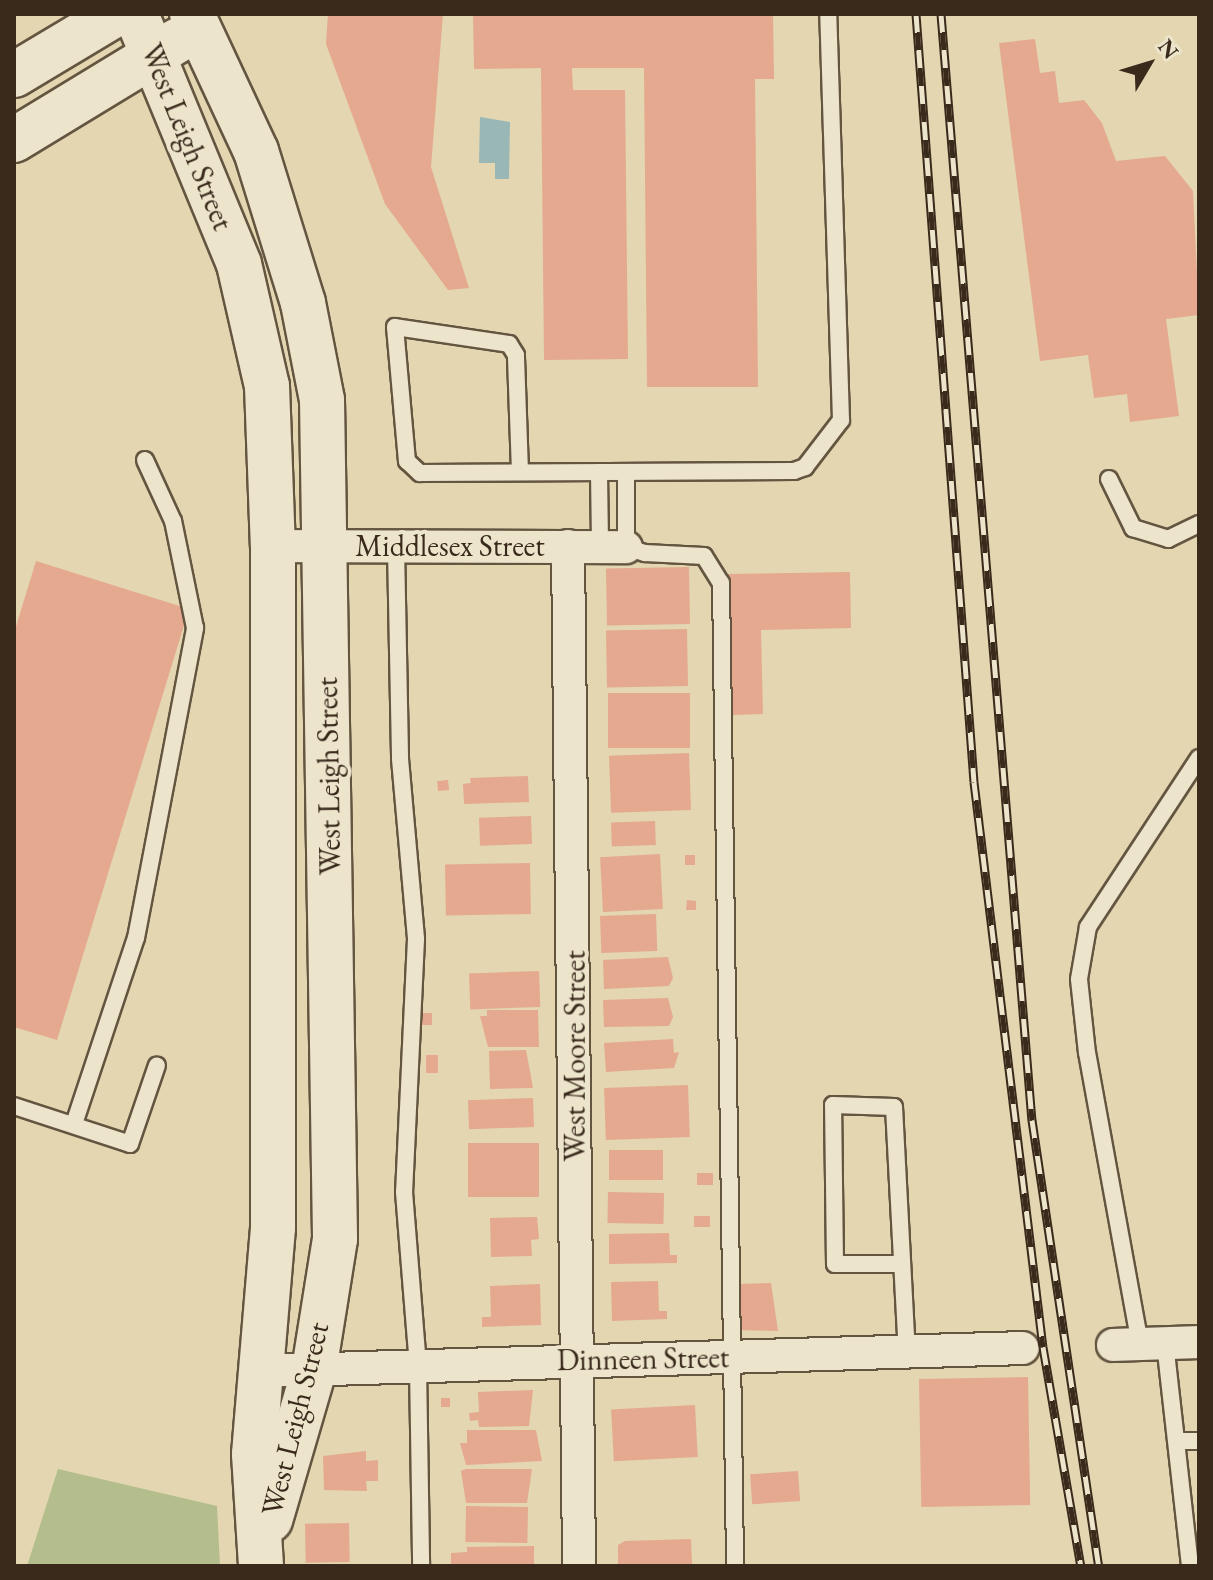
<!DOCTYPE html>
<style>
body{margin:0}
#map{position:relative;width:1213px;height:1580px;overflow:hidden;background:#e3d6b1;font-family:"EB Garamond",serif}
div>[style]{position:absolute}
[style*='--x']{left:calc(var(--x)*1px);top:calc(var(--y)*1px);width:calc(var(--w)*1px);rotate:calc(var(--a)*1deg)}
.green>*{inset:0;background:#b3be8c}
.water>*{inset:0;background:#99b7b5}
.building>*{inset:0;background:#e4a98e;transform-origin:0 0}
.roads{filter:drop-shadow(2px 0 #645540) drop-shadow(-2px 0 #645540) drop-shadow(0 2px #645540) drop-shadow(0 -2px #645540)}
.lane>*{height:16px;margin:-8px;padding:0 8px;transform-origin:8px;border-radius:8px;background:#ede4cc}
.street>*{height:32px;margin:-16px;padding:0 16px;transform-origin:16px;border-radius:16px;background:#ede4cc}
.secondary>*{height:44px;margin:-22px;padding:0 22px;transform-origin:22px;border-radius:22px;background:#ede4cc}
.rail>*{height:9px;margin-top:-4.5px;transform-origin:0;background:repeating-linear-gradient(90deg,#ede4cc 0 18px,#392a1b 0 36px);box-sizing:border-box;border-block:2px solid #392a1b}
span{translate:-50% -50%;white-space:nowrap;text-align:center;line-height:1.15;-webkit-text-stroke:8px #ede4cc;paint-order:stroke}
.street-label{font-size:30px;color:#392a1b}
.frame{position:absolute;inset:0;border:16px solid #392a1b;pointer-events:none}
.north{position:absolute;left:1109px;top:24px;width:80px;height:80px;-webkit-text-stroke:6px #ede4cc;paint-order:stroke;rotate:52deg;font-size:22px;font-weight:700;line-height:32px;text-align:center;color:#392a1b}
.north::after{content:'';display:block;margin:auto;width:28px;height:36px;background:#392a1b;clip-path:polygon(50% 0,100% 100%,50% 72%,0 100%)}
</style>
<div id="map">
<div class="green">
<div style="clip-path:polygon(58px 1469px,217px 1506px,220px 1566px,27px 1566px)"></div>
</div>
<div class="water">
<div style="clip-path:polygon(480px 117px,510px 122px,509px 179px,495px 179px,495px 163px,479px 163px)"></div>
</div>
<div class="building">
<div style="clip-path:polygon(328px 14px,443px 14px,431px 167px,469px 288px,448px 290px,385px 204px,326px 44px)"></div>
<div style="clip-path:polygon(473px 14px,773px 14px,774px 79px,755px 79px,758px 387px,647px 387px,644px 68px,572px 68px,573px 90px,625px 90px,628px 359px,544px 360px,541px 68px,474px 69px)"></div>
<div style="clip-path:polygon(1035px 39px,1040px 73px,1055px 71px,1059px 103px,1084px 100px,1102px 123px,1116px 161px,1165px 156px,1193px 191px,1199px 315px,1166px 319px,1179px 416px,1130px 422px,1127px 394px,1094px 398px,1088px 355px,1040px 361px,999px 43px)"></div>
<div style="clip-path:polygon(36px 561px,189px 609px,57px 1040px,14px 1027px,14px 633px)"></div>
<div style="left:689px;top:567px;width:57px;height:83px;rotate:89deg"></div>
<div style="clip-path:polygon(850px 572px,851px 628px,761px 630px,763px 714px,731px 715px,728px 574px)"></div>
<div style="left:687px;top:629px;width:57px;height:81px;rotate:89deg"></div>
<div style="left:608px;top:693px;width:82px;height:55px"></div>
<div style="left:689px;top:753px;width:57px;height:80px;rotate:88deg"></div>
<div style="clip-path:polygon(528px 776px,529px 802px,464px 804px,463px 784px,471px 783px,470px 778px)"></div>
<div style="left:448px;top:780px;width:10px;height:11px;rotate:84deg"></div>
<div style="left:531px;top:816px;width:28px;height:52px;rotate:88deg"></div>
<div style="left:655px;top:821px;width:24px;height:44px;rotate:88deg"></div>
<div style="left:660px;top:854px;width:55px;height:60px;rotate:87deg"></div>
<div style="left:685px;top:855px;width:10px;height:10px"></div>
<div style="left:530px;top:863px;width:51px;height:85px;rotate:89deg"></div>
<div style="clip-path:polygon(687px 900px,696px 901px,696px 910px,686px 910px)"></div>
<div style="left:656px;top:914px;width:37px;height:56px;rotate:88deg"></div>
<div style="clip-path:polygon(668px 957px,673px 978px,669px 986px,604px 989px,603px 960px)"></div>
<div style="left:539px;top:971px;width:36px;height:70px;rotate:88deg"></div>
<div style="clip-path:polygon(668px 998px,673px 1017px,669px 1026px,604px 1027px,603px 1000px)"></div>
<div style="clip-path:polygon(487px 1010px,538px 1010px,539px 1047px,488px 1047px,480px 1016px,487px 1016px)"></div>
<div style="left:417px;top:1013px;width:15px;height:12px"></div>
<div style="clip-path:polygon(673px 1039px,674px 1053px,679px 1052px,674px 1068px,606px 1072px,604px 1043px)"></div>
<div style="clip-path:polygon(526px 1050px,533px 1088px,490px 1089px,489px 1051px)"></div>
<div style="left:426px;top:1055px;width:12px;height:18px"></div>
<div style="left:688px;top:1085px;width:52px;height:84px;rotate:88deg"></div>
<div style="left:533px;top:1098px;width:29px;height:65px;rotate:88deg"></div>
<div style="left:468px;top:1143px;width:71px;height:54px"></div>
<div style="left:609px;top:1150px;width:54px;height:30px"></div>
<div style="left:697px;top:1173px;width:16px;height:12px"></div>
<div style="left:608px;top:1192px;width:56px;height:31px;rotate:1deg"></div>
<div style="left:694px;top:1216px;width:16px;height:11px"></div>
<div style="clip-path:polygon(537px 1217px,539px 1239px,531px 1240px,532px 1256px,491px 1257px,490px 1218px)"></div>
<div style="clip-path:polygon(669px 1233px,670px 1255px,677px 1255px,677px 1263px,609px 1264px,609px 1234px)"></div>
<div style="clip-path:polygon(658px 1281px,659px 1311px,667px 1311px,667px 1319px,612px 1321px,611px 1282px)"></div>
<div style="clip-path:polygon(771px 1283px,778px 1331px,738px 1330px,737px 1284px)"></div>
<div style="clip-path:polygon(540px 1284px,541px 1325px,482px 1327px,482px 1317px,491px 1317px,490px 1286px)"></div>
<div style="left:1028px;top:1377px;width:128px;height:109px;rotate:89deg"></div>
<div style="clip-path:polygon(533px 1390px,529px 1426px,479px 1427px,478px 1420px,470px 1421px,469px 1413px,479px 1412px,478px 1392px)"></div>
<div style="left:441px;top:1398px;width:9px;height:9px"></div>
<div style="left:695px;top:1405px;width:52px;height:84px;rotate:87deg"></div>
<div style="clip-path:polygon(467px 1430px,536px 1430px,542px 1461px,466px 1465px,460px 1443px,467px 1443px)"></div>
<div style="clip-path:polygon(366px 1451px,366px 1461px,378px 1460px,378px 1481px,366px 1481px,367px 1491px,324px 1490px,323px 1456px)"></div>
<div style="clip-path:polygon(466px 1469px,532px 1469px,527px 1503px,466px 1503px,461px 1471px)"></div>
<div style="left:798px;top:1471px;width:30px;height:48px;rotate:86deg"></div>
<div style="left:466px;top:1506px;width:62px;height:36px;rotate:1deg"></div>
<div style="left:349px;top:1523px;width:39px;height:44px;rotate:89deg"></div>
<div style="clip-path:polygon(691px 1539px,692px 1566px,618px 1566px,618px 1545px,625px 1541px)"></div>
<div style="clip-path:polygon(534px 1546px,534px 1565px,451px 1566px,451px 1553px,467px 1552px,467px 1547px)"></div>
</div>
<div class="roads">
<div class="lane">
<div style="--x:520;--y:472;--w:117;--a:-92"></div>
<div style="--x:516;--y:355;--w:13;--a:-122"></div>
<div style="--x:509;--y:344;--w:115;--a:-171.5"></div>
<div style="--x:395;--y:327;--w:135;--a:84.9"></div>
<div style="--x:407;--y:461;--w:18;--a:43"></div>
<div style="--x:420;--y:473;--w:374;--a:-0.3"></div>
<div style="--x:794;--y:471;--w:12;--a:-20"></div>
<div style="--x:805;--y:467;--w:59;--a:-52.5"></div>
<div style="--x:841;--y:420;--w:406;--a:-91.8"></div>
<div style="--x:599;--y:472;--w:73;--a:89.2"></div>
<div style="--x:626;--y:472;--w:75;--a:90"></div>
<div style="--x:626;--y:547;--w:20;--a:18"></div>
<div style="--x:645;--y:553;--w:59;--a:2.9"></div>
<div style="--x:704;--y:556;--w:32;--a:58"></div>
<div style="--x:721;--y:583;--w:983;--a:89.18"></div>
<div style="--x:1109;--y:479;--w:55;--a:63.9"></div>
<div style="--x:1133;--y:528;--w:37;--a:17"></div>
<div style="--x:1168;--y:539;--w:34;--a:-26"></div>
<div style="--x:396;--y:547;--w:212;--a:88.9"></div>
<div style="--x:400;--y:759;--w:181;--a:84.9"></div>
<div style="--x:416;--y:939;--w:253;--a:92.7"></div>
<div style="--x:404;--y:1192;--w:175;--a:85.4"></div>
<div style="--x:418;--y:1366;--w:200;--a:89.1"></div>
<div style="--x:14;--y:1106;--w:122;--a:18.1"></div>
<div style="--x:130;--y:1144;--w:83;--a:-71.1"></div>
<div style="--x:74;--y:1124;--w:196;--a:-71.6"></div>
<div style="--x:136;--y:938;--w:316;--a:-79.2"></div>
<div style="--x:195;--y:628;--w:109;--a:-101.6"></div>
<div style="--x:173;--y:521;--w:67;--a:-114.7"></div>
<div style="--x:900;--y:1264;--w:65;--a:180"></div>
<div style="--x:835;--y:1264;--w:159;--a:-90.7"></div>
<div style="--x:833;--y:1105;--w:61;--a:1.9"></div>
<div style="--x:894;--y:1107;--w:244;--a:87"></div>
<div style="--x:1165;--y:1343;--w:224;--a:83.6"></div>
<div style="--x:1140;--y:1344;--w:296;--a:-100.3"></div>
<div style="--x:1087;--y:1053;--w:74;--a:-96.2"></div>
<div style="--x:1079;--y:979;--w:53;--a:-80.2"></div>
<div style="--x:1088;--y:927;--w:202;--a:-56.7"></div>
<div style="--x:1178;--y:1441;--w:21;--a:0"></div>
</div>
<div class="street">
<div style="--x:273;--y:546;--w:353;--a:0.2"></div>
<div style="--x:568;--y:546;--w:1020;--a:89.38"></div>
<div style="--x:1113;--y:1345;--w:86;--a:-2"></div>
<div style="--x:263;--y:1371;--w:760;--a:-1.73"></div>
</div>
<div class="secondary">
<div style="--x:136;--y:14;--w:270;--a:67.6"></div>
<div style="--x:239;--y:264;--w:125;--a:77.1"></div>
<div style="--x:267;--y:386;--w:160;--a:87.9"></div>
<div style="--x:273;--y:546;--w:682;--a:90"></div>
<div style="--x:273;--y:1228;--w:227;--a:94.8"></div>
<div style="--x:254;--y:1454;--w:112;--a:86.4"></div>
<div style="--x:192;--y:14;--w:151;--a:65"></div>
<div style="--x:256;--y:151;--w:159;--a:72.8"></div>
<div style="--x:303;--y:303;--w:99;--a:78.9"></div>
<div style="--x:322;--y:400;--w:839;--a:89.11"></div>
<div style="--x:335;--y:1239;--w:133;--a:99.1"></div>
<div style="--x:314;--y:1370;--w:156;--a:106.3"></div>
<div style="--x:14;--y:75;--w:119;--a:-30.9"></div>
<div style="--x:14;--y:140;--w:191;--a:-31.3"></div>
</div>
</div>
<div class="rail">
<div style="--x:916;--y:14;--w:770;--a:85.68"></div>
<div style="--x:974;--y:782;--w:569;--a:83.04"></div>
<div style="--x:1043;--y:1347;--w:222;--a:80.2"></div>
<div style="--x:941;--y:14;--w:1110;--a:85.3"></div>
<div style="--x:1032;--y:1120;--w:451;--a:81.5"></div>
</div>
<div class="street-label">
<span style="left:187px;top:137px;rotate:68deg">West Leigh Street</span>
<span style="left:450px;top:546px">Middlesex Street</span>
<span style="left:329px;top:776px;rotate:-91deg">West Leigh Street</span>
<span style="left:575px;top:1056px;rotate:-90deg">West Moore Street</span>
<span style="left:643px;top:1359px;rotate:-1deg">Dinneen Street</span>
<span style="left:295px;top:1419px;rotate:-76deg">West Leigh Street</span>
</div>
<div class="frame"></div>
<div class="north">N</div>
</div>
